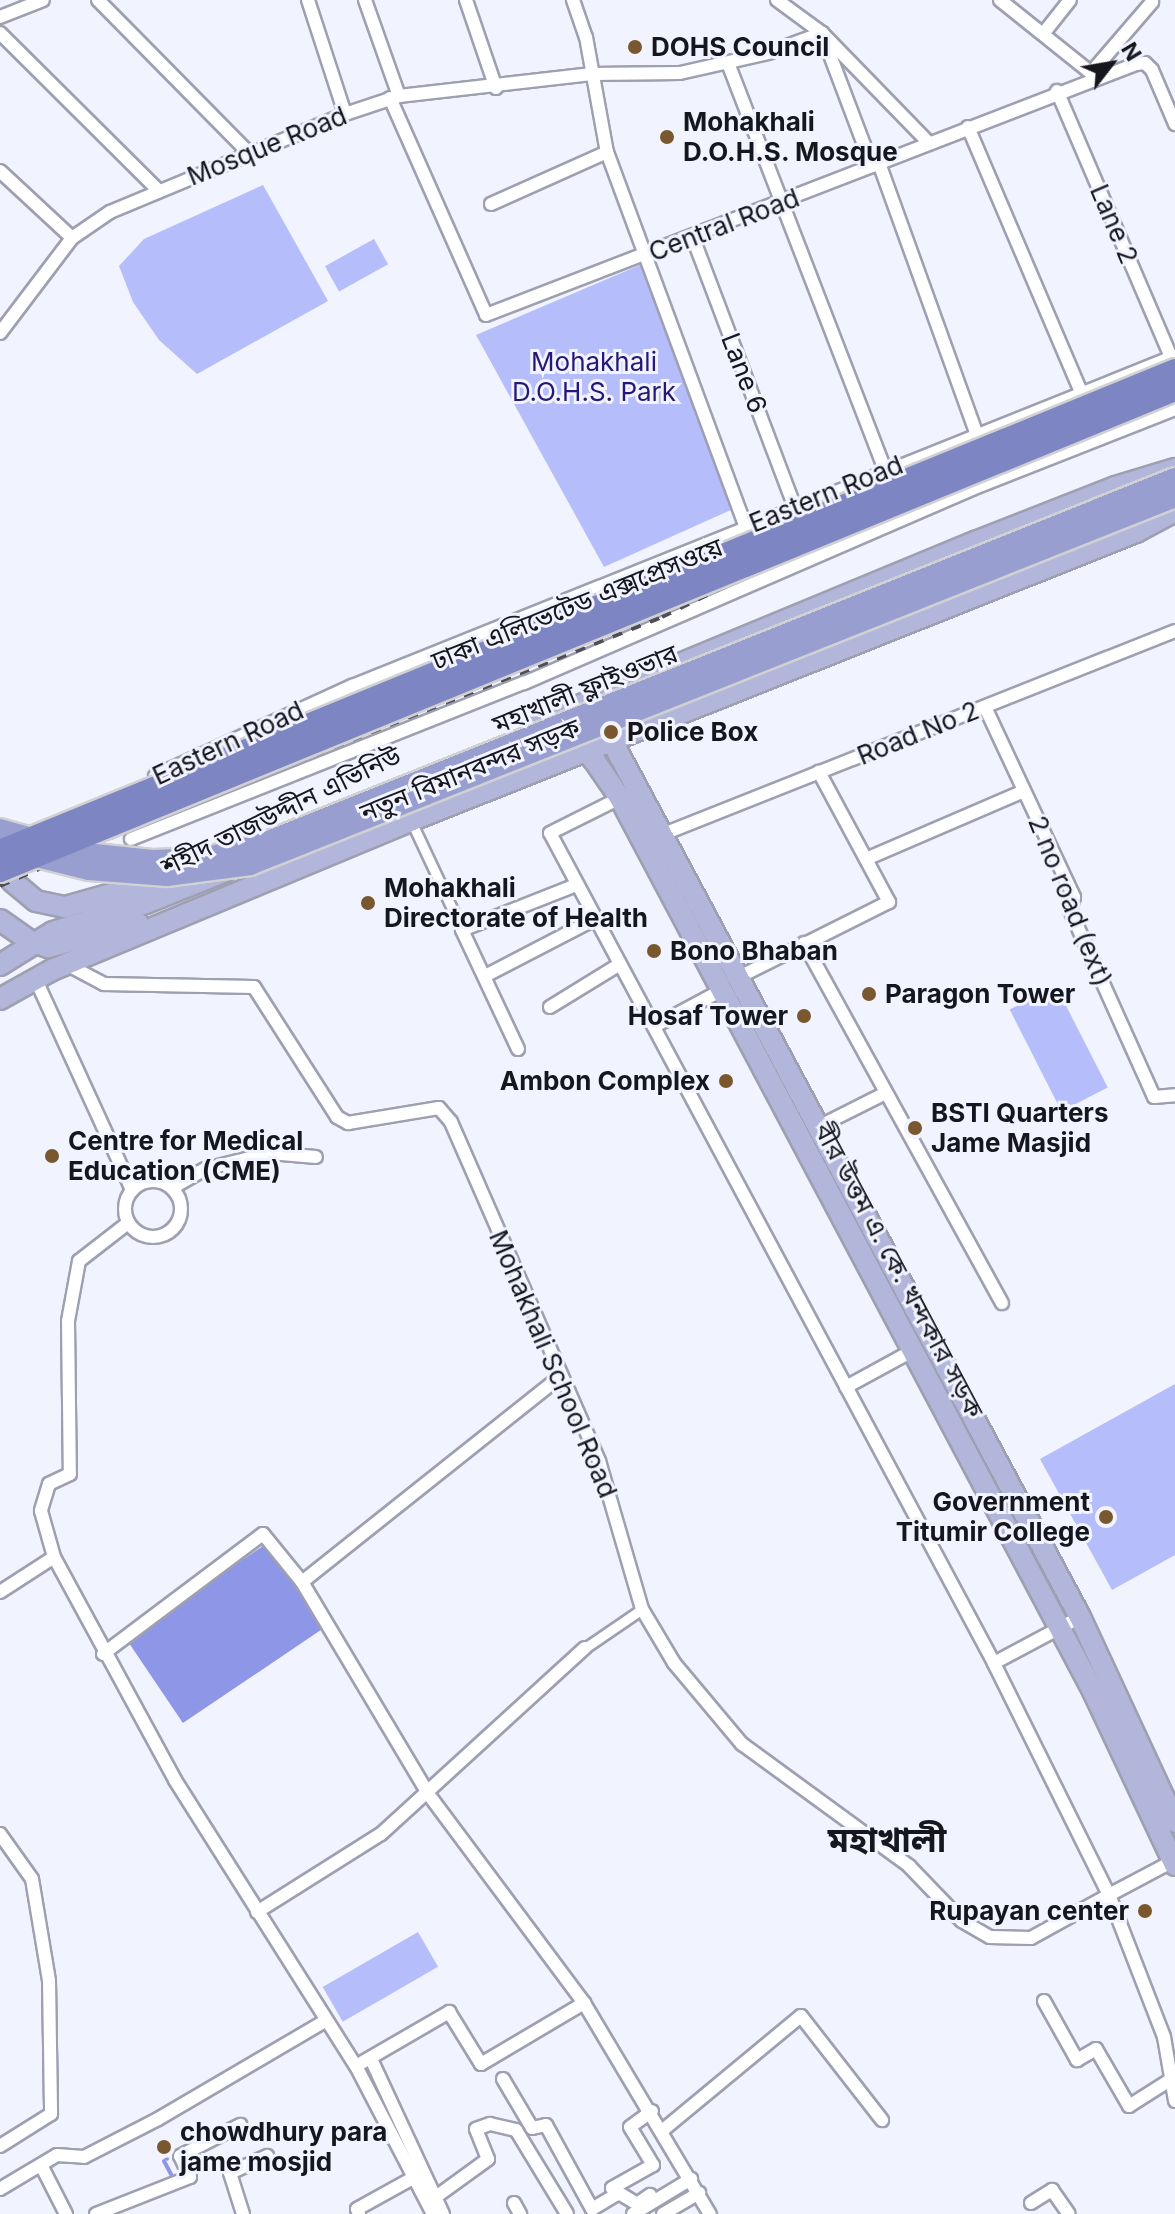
<!DOCTYPE html>
<meta charset="utf-8">
<style>
body{margin:0}
#map{position:relative;width:1175px;height:2214px;overflow:hidden;background:#f1f3fe;font-family:Inter,"Noto Sans Bengali",sans-serif}
div>[style]{position:absolute}
[style*='--x']{left:calc(var(--x)*1px);top:calc(var(--y)*1px);width:calc(var(--w)*1px);rotate:calc(var(--a)*1deg)}
.green>*{inset:0;background:#b5bdfb;transform-origin:0 0}
.water>*{inset:0;background:#8e96e7;transform-origin:0 0}
.stream>*{height:4px;margin:-2px;padding:0 2px;transform-origin:2px;border-radius:2px;background:#8e96e7}
.roads{filter:drop-shadow(2px 0 #9ea0b1) drop-shadow(-2px 0 #9ea0b1) drop-shadow(0 2px #9ea0b1) drop-shadow(0 -2px #9ea0b1)}
.pedestrian>*{height:9px;margin:-4.5px;padding:0 4.5px;transform-origin:4.5px;border-radius:4.5px;background:#fff}
.minor>*{height:12px;margin:-6px;padding:0 6px;transform-origin:6px;border-radius:6px;background:#fff}
.minor>.ring{margin:-6px;padding:0;box-sizing:content-box;background:none;border:12px solid #fff;border-radius:50%}
.primary>*{height:20px;margin:-10px;padding:0 10px;transform-origin:10px;border-radius:10px;background:#b2b6db}
.tram>*{height:2px;margin:-1px;padding:0 1px;transform-origin:1px;border-radius:1px;background:#4d4e56}
.rail>*{height:4px;margin-top:-2px;transform-origin:0;background:repeating-linear-gradient(90deg,#4d4e56 0 10px,transparent 0 20px)}
.bridges{filter:drop-shadow(2px 0 #d0d1d2) drop-shadow(-2px 0 #d0d1d2) drop-shadow(0 2px #d0d1d2) drop-shadow(0 -2px #d0d1d2)}
.trunk-bridge>*{height:20px;margin:-10px;padding:0 10px;transform-origin:10px;border-radius:10px;background:#989ecf}
.motorway-bridge>*{height:22px;margin:-11px;padding:0 11px;transform-origin:11px;border-radius:11px;background:#7e85c3}
.dots>*{width:22px;height:22px;translate:-50% -50%;box-sizing:border-box;border:4px solid #f1f3fe;border-radius:50%}
span{translate:-50% -50%;white-space:nowrap;text-align:center;line-height:1.15;-webkit-text-stroke:6px #f1f3fe;paint-order:stroke}
.poi-label{font-size:26px;color:#16171e;font-weight:700}
.left{translate:0 -50%;text-align:left}
.right{translate:-100% -50%;text-align:right}
.street-label{font-size:26px;color:#16171e}
.park-label{font-size:26px;color:#251876}
.district-label{font-size:34px;color:#16171e;font-weight:700}
.north{position:absolute;left:1071px;top:24px;width:80px;height:80px;-webkit-text-stroke:6px #f1f3fe;paint-order:stroke;rotate:59deg;font-size:22px;font-weight:700;line-height:32px;text-align:center;color:#16171e}
.north::after{content:'';display:block;margin:auto;width:28px;height:36px;background:#16171e;clip-path:polygon(50% 0,100% 100%,50% 72%,0 100%)}
</style>
<div id="map">
<div class="green">
<div style="clip-path:polygon(263px 185px,328px 301px,197px 374px,159px 340px,133px 302px,119px 266px,144px 239px)"></div>
<div style="left:374px;top:239px;width:29px;height:56px;rotate:61deg"></div>
<div style="clip-path:polygon(640px 265px,733px 509px,604px 567px,476px 335px)"></div>
<div style="left:1056px;top:986px;width:114px;height:52px;rotate:63deg"></div>
<div style="clip-path:polygon(1175px 1384px,1175px 1555px,1112px 1590px,1040px 1459px)"></div>
<div style="left:418px;top:1932px;width:40px;height:110px;rotate:60deg"></div>
</div>
<div class="water">
<div style="left:266px;top:1544px;width:102px;height:169px;rotate:56deg"></div>
</div>
<div class="stream">
<div style="--x:159;--y:2146;--w:15;--a:58"></div>
<div style="--x:164;--y:2161;--w:21;--a:62"></div>
</div>
<div class="roads">
<div class="pedestrian">
<div style="--x:411;--y:821;--w:120;--a:64.9"></div>
<div style="--x:585;--y:1648;--w:69;--a:-34.4"></div>
</div>
<div class="minor">
<div style="--x:98;--y:0;--w:215;--a:45.4"></div>
<div style="--x:308;--y:0;--w:120;--a:72"></div>
<div style="--x:365;--y:0;--w:102;--a:70.5"></div>
<div style="--x:466;--y:0;--w:93;--a:71.2"></div>
<div style="--x:573;--y:0;--w:39;--a:71"></div>
<div style="--x:586;--y:37;--w:117;--a:79.7"></div>
<div style="--x:607;--y:152;--w:400;--a:69.7"></div>
<div style="--x:777;--y:0;--w:56;--a:36.3"></div>
<div style="--x:822;--y:33;--w:153;--a:45.8"></div>
<div style="--x:1000;--y:0;--w:122;--a:38.7"></div>
<div style="--x:0;--y:17;--w:46;--a:-21.6"></div>
<div style="--x:0;--y:33;--w:223;--a:44.8"></div>
<div style="--x:1043;--y:34;--w:43;--a:-51.5"></div>
<div style="--x:824;--y:39;--w:136;--a:69.3"></div>
<div style="--x:728;--y:63;--w:436;--a:68.9"></div>
<div style="--x:1091;--y:73;--w:94;--a:-49.3"></div>
<div style="--x:1057;--y:91;--w:289;--a:66.8"></div>
<div style="--x:390;--y:98;--w:237;--a:66.1"></div>
<div style="--x:486;--y:315;--w:697;--a:-21.11"></div>
<div style="--x:1136;--y:64;--w:9;--a:-6"></div>
<div style="--x:1145;--y:63;--w:10;--a:45"></div>
<div style="--x:1152;--y:70;--w:59;--a:66.9"></div>
<div style="--x:968;--y:127;--w:286;--a:66.9"></div>
<div style="--x:879;--y:163;--w:286;--a:70.2"></div>
<div style="--x:0;--y:171;--w:98;--a:42.9"></div>
<div style="--x:491;--y:204;--w:127;--a:-24.1"></div>
<div style="--x:693;--y:238;--w:289;--a:69.3"></div>
<div style="--x:0;--y:333;--w:119;--a:-52.8"></div>
<div style="--x:72;--y:238;--w:46;--a:-34.4"></div>
<div style="--x:110;--y:212;--w:255;--a:-22.6"></div>
<div style="--x:345;--y:114;--w:57;--a:-18.4"></div>
<div style="--x:399;--y:96;--w:194;--a:-6.5"></div>
<div style="--x:592;--y:74;--w:88;--a:-0.7"></div>
<div style="--x:680;--y:73;--w:90;--a:-12.8"></div>
<div style="--x:768;--y:53;--w:58;--a:-20.3"></div>
<div style="--x:985;--y:707;--w:210;--a:64.9"></div>
<div style="--x:1074;--y:897;--w:14;--a:107"></div>
<div style="--x:1070;--y:910;--w:205;--a:65.8"></div>
<div style="--x:1154;--y:1097;--w:21;--a:-5"></div>
<div style="--x:155;--y:776;--w:217;--a:-24.6"></div>
<div style="--x:352;--y:686;--w:887;--a:-21.85"></div>
<div style="--x:661;--y:835;--w:553;--a:-21.65"></div>
<div style="--x:131;--y:839;--w:423;--a:-21.7"></div>
<div style="--x:524;--y:683;--w:488;--a:-23.4"></div>
<div style="--x:972;--y:489;--w:218;--a:-21.5"></div>
<div style="--x:866;--y:859;--w:172;--a:-23.3"></div>
<div style="--x:804;--y:943;--w:411;--a:61.2"></div>
<div style="--x:68;--y:965;--w:41;--a:27.8"></div>
<div style="--x:104;--y:984;--w:150;--a:1.1"></div>
<div style="--x:254;--y:987;--w:154;--a:57.4"></div>
<div style="--x:337;--y:1117;--w:13;--a:29"></div>
<div style="--x:348;--y:1123;--w:92;--a:-9.4"></div>
<div style="--x:439;--y:1108;--w:18;--a:49"></div>
<div style="--x:451;--y:1122;--w:370;--a:66.4"></div>
<div style="--x:599;--y:1461;--w:154;--a:73.8"></div>
<div style="--x:642;--y:1609;--w:63;--a:59.3"></div>
<div style="--x:674;--y:1663;--w:106;--a:50"></div>
<div style="--x:742;--y:1744;--w:207;--a:36.1"></div>
<div style="--x:909;--y:1866;--w:76;--a:46.1"></div>
<div style="--x:962;--y:1921;--w:32;--a:30"></div>
<div style="--x:990;--y:1937;--w:41;--a:1.4"></div>
<div style="--x:1031;--y:1938;--w:89;--a:-28.9"></div>
<div style="--x:1109;--y:1895;--w:259;--a:-116.4"></div>
<div style="--x:994;--y:1663;--w:941;--a:-118.14"></div>
<div style="--x:550;--y:833;--w:78;--a:-26.6"></div>
<div style="--x:485;--y:976;--w:124;--a:-27.4"></div>
<div style="--x:35;--y:978;--w:233;--a:65.4"></div>
<div style="--x:737;--y:978;--w:170;--a:-26.6"></div>
<div style="--x:889;--y:902;--w:148;--a:-118.3"></div>
<div style="--x:550;--y:1007;--w:82;--a:-31.6"></div>
<div style="--x:655;--y:1026;--w:74;--a:-28.3"></div>
<div style="--x:518;--y:1049;--w:132;--a:-115.2"></div>
<div style="--x:462;--y:930;--w:123;--a:-21.5"></div>
<div style="--x:816;--y:1128;--w:76;--a:-26.6"></div>
<div class="ring" style="left:125px;top:1181px;width:44px;height:44px"></div>
<div style="--x:172;--y:1188;--w:38;--a:-30"></div>
<div style="--x:205;--y:1169;--w:67;--a:-13.8"></div>
<div style="--x:270;--y:1153;--w:46;--a:5"></div>
<div style="--x:128;--y:1223;--w:62;--a:142.2"></div>
<div style="--x:79;--y:1261;--w:61;--a:100.4"></div>
<div style="--x:68;--y:1321;--w:153;--a:89.3"></div>
<div style="--x:70;--y:1474;--w:23;--a:155"></div>
<div style="--x:49;--y:1484;--w:28;--a:107"></div>
<div style="--x:41;--y:1511;--w:48;--a:74.2"></div>
<div style="--x:54;--y:1557;--w:254;--a:61.5"></div>
<div style="--x:175;--y:1780;--w:338;--a:57.7"></div>
<div style="--x:356;--y:2066;--w:167;--a:62.5"></div>
<div style="--x:846;--y:1387;--w:77;--a:-28.6"></div>
<div style="--x:302;--y:1582;--w:331;--a:-38.5"></div>
<div style="--x:0;--y:1592;--w:64;--a:-32.9"></div>
<div style="--x:103;--y:1654;--w:200;--a:-36.9"></div>
<div style="--x:263;--y:1534;--w:62;--a:50.9"></div>
<div style="--x:302;--y:1582;--w:248;--a:59.2"></div>
<div style="--x:429;--y:1795;--w:259;--a:53.3"></div>
<div style="--x:584;--y:2003;--w:246;--a:59.2"></div>
<div style="--x:994;--y:1663;--w:98;--a:-28.1"></div>
<div style="--x:0;--y:1834;--w:55;--a:54.6"></div>
<div style="--x:32;--y:1879;--w:103;--a:80.5"></div>
<div style="--x:49;--y:1981;--w:133;--a:89.1"></div>
<div style="--x:51;--y:2114;--w:60;--a:147.9"></div>
<div style="--x:1175;--y:1860;--w:75;--a:152.1"></div>
<div style="--x:1109;--y:1895;--w:152;--a:68.8"></div>
<div style="--x:1164;--y:2037;--w:65;--a:80.2"></div>
<div style="--x:257;--y:1912;--w:146;--a:-32.2"></div>
<div style="--x:381;--y:1834;--w:276;--a:-42.4"></div>
<div style="--x:1044;--y:2001;--w:68;--a:60.8"></div>
<div style="--x:1077;--y:2060;--w:22;--a:-30"></div>
<div style="--x:1096;--y:2049;--w:66;--a:59.9"></div>
<div style="--x:1129;--y:2106;--w:49;--a:-32.4"></div>
<div style="--x:371;--y:2059;--w:171;--a:65.1"></div>
<div style="--x:356;--y:2066;--w:108;--a:-30.1"></div>
<div style="--x:449;--y:2012;--w:61;--a:58.4"></div>
<div style="--x:481;--y:2064;--w:120;--a:-30.6"></div>
<div style="--x:503;--y:2079;--w:57;--a:59.4"></div>
<div style="--x:532;--y:2128;--w:14;--a:-12"></div>
<div style="--x:546;--y:2125;--w:96;--a:61.3"></div>
<div style="--x:592;--y:2209;--w:31;--a:-31"></div>
<div style="--x:619;--y:2193;--w:21;--a:31"></div>
<div style="--x:637;--y:2204;--w:16;--a:-35"></div>
<div style="--x:663;--y:2130;--w:179;--a:-39.6"></div>
<div style="--x:801;--y:2016;--w:132;--a:52.1"></div>
<div style="--x:41;--y:2165;--w:55;--a:63"></div>
<div style="--x:0;--y:2189;--w:66;--a:-30.8"></div>
<div style="--x:57;--y:2155;--w:27;--a:4"></div>
<div style="--x:84;--y:2157;--w:83;--a:-27.2"></div>
<div style="--x:158;--y:2119;--w:194;--a:-30.4"></div>
<div style="--x:616;--y:2195;--w:8;--a:-120"></div>
<div style="--x:612;--y:2188;--w:47;--a:-29.3"></div>
<div style="--x:653;--y:2165;--w:44;--a:-121.2"></div>
<div style="--x:630;--y:2127;--w:27;--a:-36"></div>
<div style="--x:433;--y:2199;--w:68;--a:-36"></div>
<div style="--x:488;--y:2159;--w:32;--a:-112"></div>
<div style="--x:476;--y:2129;--w:15;--a:-20"></div>
<div style="--x:490;--y:2124;--w:27;--a:13"></div>
<div style="--x:516;--y:2130;--w:98;--a:58.7"></div>
<div style="--x:514;--y:2203;--w:13;--a:61"></div>
<div style="--x:1031;--y:2203;--w:25;--a:-32"></div>
<div style="--x:1052;--y:2190;--w:29;--a:55"></div>
<div style="--x:96;--y:2214;--w:101;--a:-21.5"></div>
<div style="--x:190;--y:2177;--w:23;--a:-115"></div>
<div style="--x:180;--y:2156;--w:68;--a:-27.3"></div>
<div style="--x:243;--y:2214;--w:43;--a:-107.6"></div>
<div style="--x:230;--y:2173;--w:41;--a:-24.7"></div>
<div style="--x:359;--y:2214;--w:5;--a:-112"></div>
<div style="--x:357;--y:2209;--w:64;--a:-29"></div>
<div style="--x:633;--y:2214;--w:68;--a:-31.1"></div>
<div style="--x:663;--y:2214;--w:42;--a:-30.3"></div>
</div>
<div class="primary">
<div style="--x:550;--y:717;--w:62;--a:44.3"></div>
<div style="--x:594;--y:760;--w:46;--a:55.6"></div>
<div style="--x:620;--y:798;--w:1011;--a:62.09"></div>
<div style="--x:1093;--y:1691;--w:192;--a:64.8"></div>
<div style="--x:540;--y:722;--w:471;--a:-22.5"></div>
<div style="--x:975;--y:542;--w:150;--a:-21.4"></div>
<div style="--x:1115;--y:487;--w:63;--a:-16.7"></div>
<div style="--x:607;--y:732;--w:1003;--a:61.88"></div>
<div style="--x:1080;--y:1617;--w:226;--a:65.1"></div>
<div style="--x:12;--y:881;--w:31;--a:40"></div>
<div style="--x:36;--y:901;--w:30;--a:12"></div>
<div style="--x:65;--y:907;--w:110;--a:-15.8"></div>
<div style="--x:0;--y:920;--w:39;--a:35"></div>
<div style="--x:32;--y:942;--w:17;--a:17"></div>
<div style="--x:48;--y:947;--w:93;--a:-14.9"></div>
<div style="--x:0;--y:965;--w:62;--a:-31.9"></div>
<div style="--x:53;--y:932;--w:97;--a:-17.3"></div>
<div style="--x:146;--y:903;--w:86;--a:-21.8"></div>
<div style="--x:0;--y:999;--w:60;--a:-29.1"></div>
<div style="--x:52;--y:970;--w:388;--a:-22.6"></div>
<div style="--x:410;--y:821;--w:781;--a:-21.71"></div>
<div style="--x:1136;--y:532;--w:44;--a:-28.3"></div>
</div>
</div>
<div class="tram">
<div style="--x:0;--y:874;--w:197;--a:-23.6"></div>
<div style="--x:181;--y:795;--w:512;--a:-21.66"></div>
<div style="--x:657;--y:606;--w:230;--a:-26"></div>
<div style="--x:864;--y:505;--w:333;--a:-21.1"></div>
</div>
<div class="rail">
<div style="--x:0;--y:886;--w:202;--a:-23.4"></div>
<div style="--x:185;--y:806;--w:513;--a:-21.61"></div>
<div style="--x:662;--y:617;--w:230;--a:-26"></div>
<div style="--x:869;--y:516;--w:328;--a:-21.1"></div>
</div>
<div class="bridges">
<div class="trunk-bridge">
<div style="--x:0;--y:829;--w:88;--a:15.8"></div>
<div style="--x:85;--y:853;--w:68;--a:5.9"></div>
<div style="--x:153;--y:860;--w:50;--a:-2.3"></div>
<div style="--x:203;--y:858;--w:60;--a:-13.6"></div>
<div style="--x:261;--y:844;--w:985;--a:-21.82"></div>
<div style="--x:25;--y:854;--w:66;--a:14"></div>
<div style="--x:89;--y:870;--w:78;--a:4.4"></div>
<div style="--x:167;--y:876;--w:84;--a:-7.5"></div>
<div style="--x:250;--y:865;--w:996;--a:-21.69"></div>
</div>
<div class="motorway-bridge">
<div style="--x:0;--y:851;--w:1270;--a:-22.26"></div>
<div style="--x:0;--y:871;--w:1270;--a:-22.26"></div>
</div>
</div>
<div class="dots">
<div style="left:635px;top:47px;background:#79582f"></div>
<div style="left:667px;top:137px;background:#79582f"></div>
<div style="left:611px;top:732px;background:#79582f"></div>
<div style="left:368px;top:903px;background:#79582f"></div>
<div style="left:654px;top:951px;background:#79582f"></div>
<div style="left:869px;top:994px;background:#79582f"></div>
<div style="left:804px;top:1016px;background:#79582f"></div>
<div style="left:726px;top:1081px;background:#79582f"></div>
<div style="left:915px;top:1128px;background:#79582f"></div>
<div style="left:52px;top:1156px;background:#79582f"></div>
<div style="left:1106px;top:1517px;background:#79582f"></div>
<div style="left:1145px;top:1911px;background:#79582f"></div>
<div style="left:164px;top:2147px;background:#79582f"></div>
</div>
<div class="poi-label">
<span class="left" style="left:651px;top:47px">DOHS Council</span>
<span class="left" style="left:683px;top:137px">Mohakhali<br>D.O.H.S. Mosque</span>
<span class="left" style="left:627px;top:732px">Police Box</span>
<span class="left" style="left:384px;top:903px">Mohakhali<br>Directorate of Health</span>
<span class="left" style="left:670px;top:951px">Bono Bhaban</span>
<span class="left" style="left:885px;top:994px">Paragon Tower</span>
<span class="right" style="left:788px;top:1016px">Hosaf Tower</span>
<span class="right" style="left:710px;top:1081px">Ambon Complex</span>
<span class="left" style="left:931px;top:1128px">BSTI Quarters<br>Jame Masjid</span>
<span class="left" style="left:68px;top:1156px">Centre for Medical<br>Education (CME)</span>
<span class="right" style="left:1090px;top:1517px">Government<br>Titumir College</span>
<span class="right" style="left:1129px;top:1911px">Rupayan center</span>
<span class="left" style="left:180px;top:2147px">chowdhury para<br>jame mosjid</span>
</div>
<div class="street-label">
<span style="left:267px;top:146px;rotate:-22deg">Mosque Road</span>
<span style="left:1114px;top:224px;rotate:67deg">Lane 2</span>
<span style="left:724px;top:225px;rotate:-21deg">Central Road</span>
<span style="left:744px;top:373px;rotate:69deg">Lane 6</span>
<span style="left:826px;top:494px;rotate:-22deg">Eastern Road</span>
<span style="left:577px;top:604px;rotate:-22deg">ঢাকা এলিভেটেড এক্সপ্রেসওয়ে</span>
<span style="left:585px;top:689px;rotate:-22deg">মহাখালী ফ্লাইওভার</span>
<span style="left:918px;top:733px;rotate:-22deg">Road No 2</span>
<span style="left:228px;top:743px;rotate:-25deg">Eastern Road</span>
<span style="left:470px;top:770px;rotate:-22deg">নতুন বিমানবন্দর সড়ক</span>
<span style="left:281px;top:811px;rotate:-26deg">শহীদ তাজউদ্দীন এভিনিউ</span>
<span style="left:1070px;top:901px;rotate:68deg">2 no road (ext)</span>
<span style="left:899px;top:1270px;rotate:62deg">বীর উত্তম এ. কে. খন্দকার সড়ক</span>
<span style="left:553px;top:1364px;rotate:67deg">Mohakhali School Road</span>
</div>
<div class="park-label">
<span style="left:594px;top:377px">Mohakhali<br>D.O.H.S. Park</span>
</div>
<div class="district-label">
<span style="left:887px;top:1840px">মহাখালী</span>
</div>
<div class="north">N</div>
</div>
